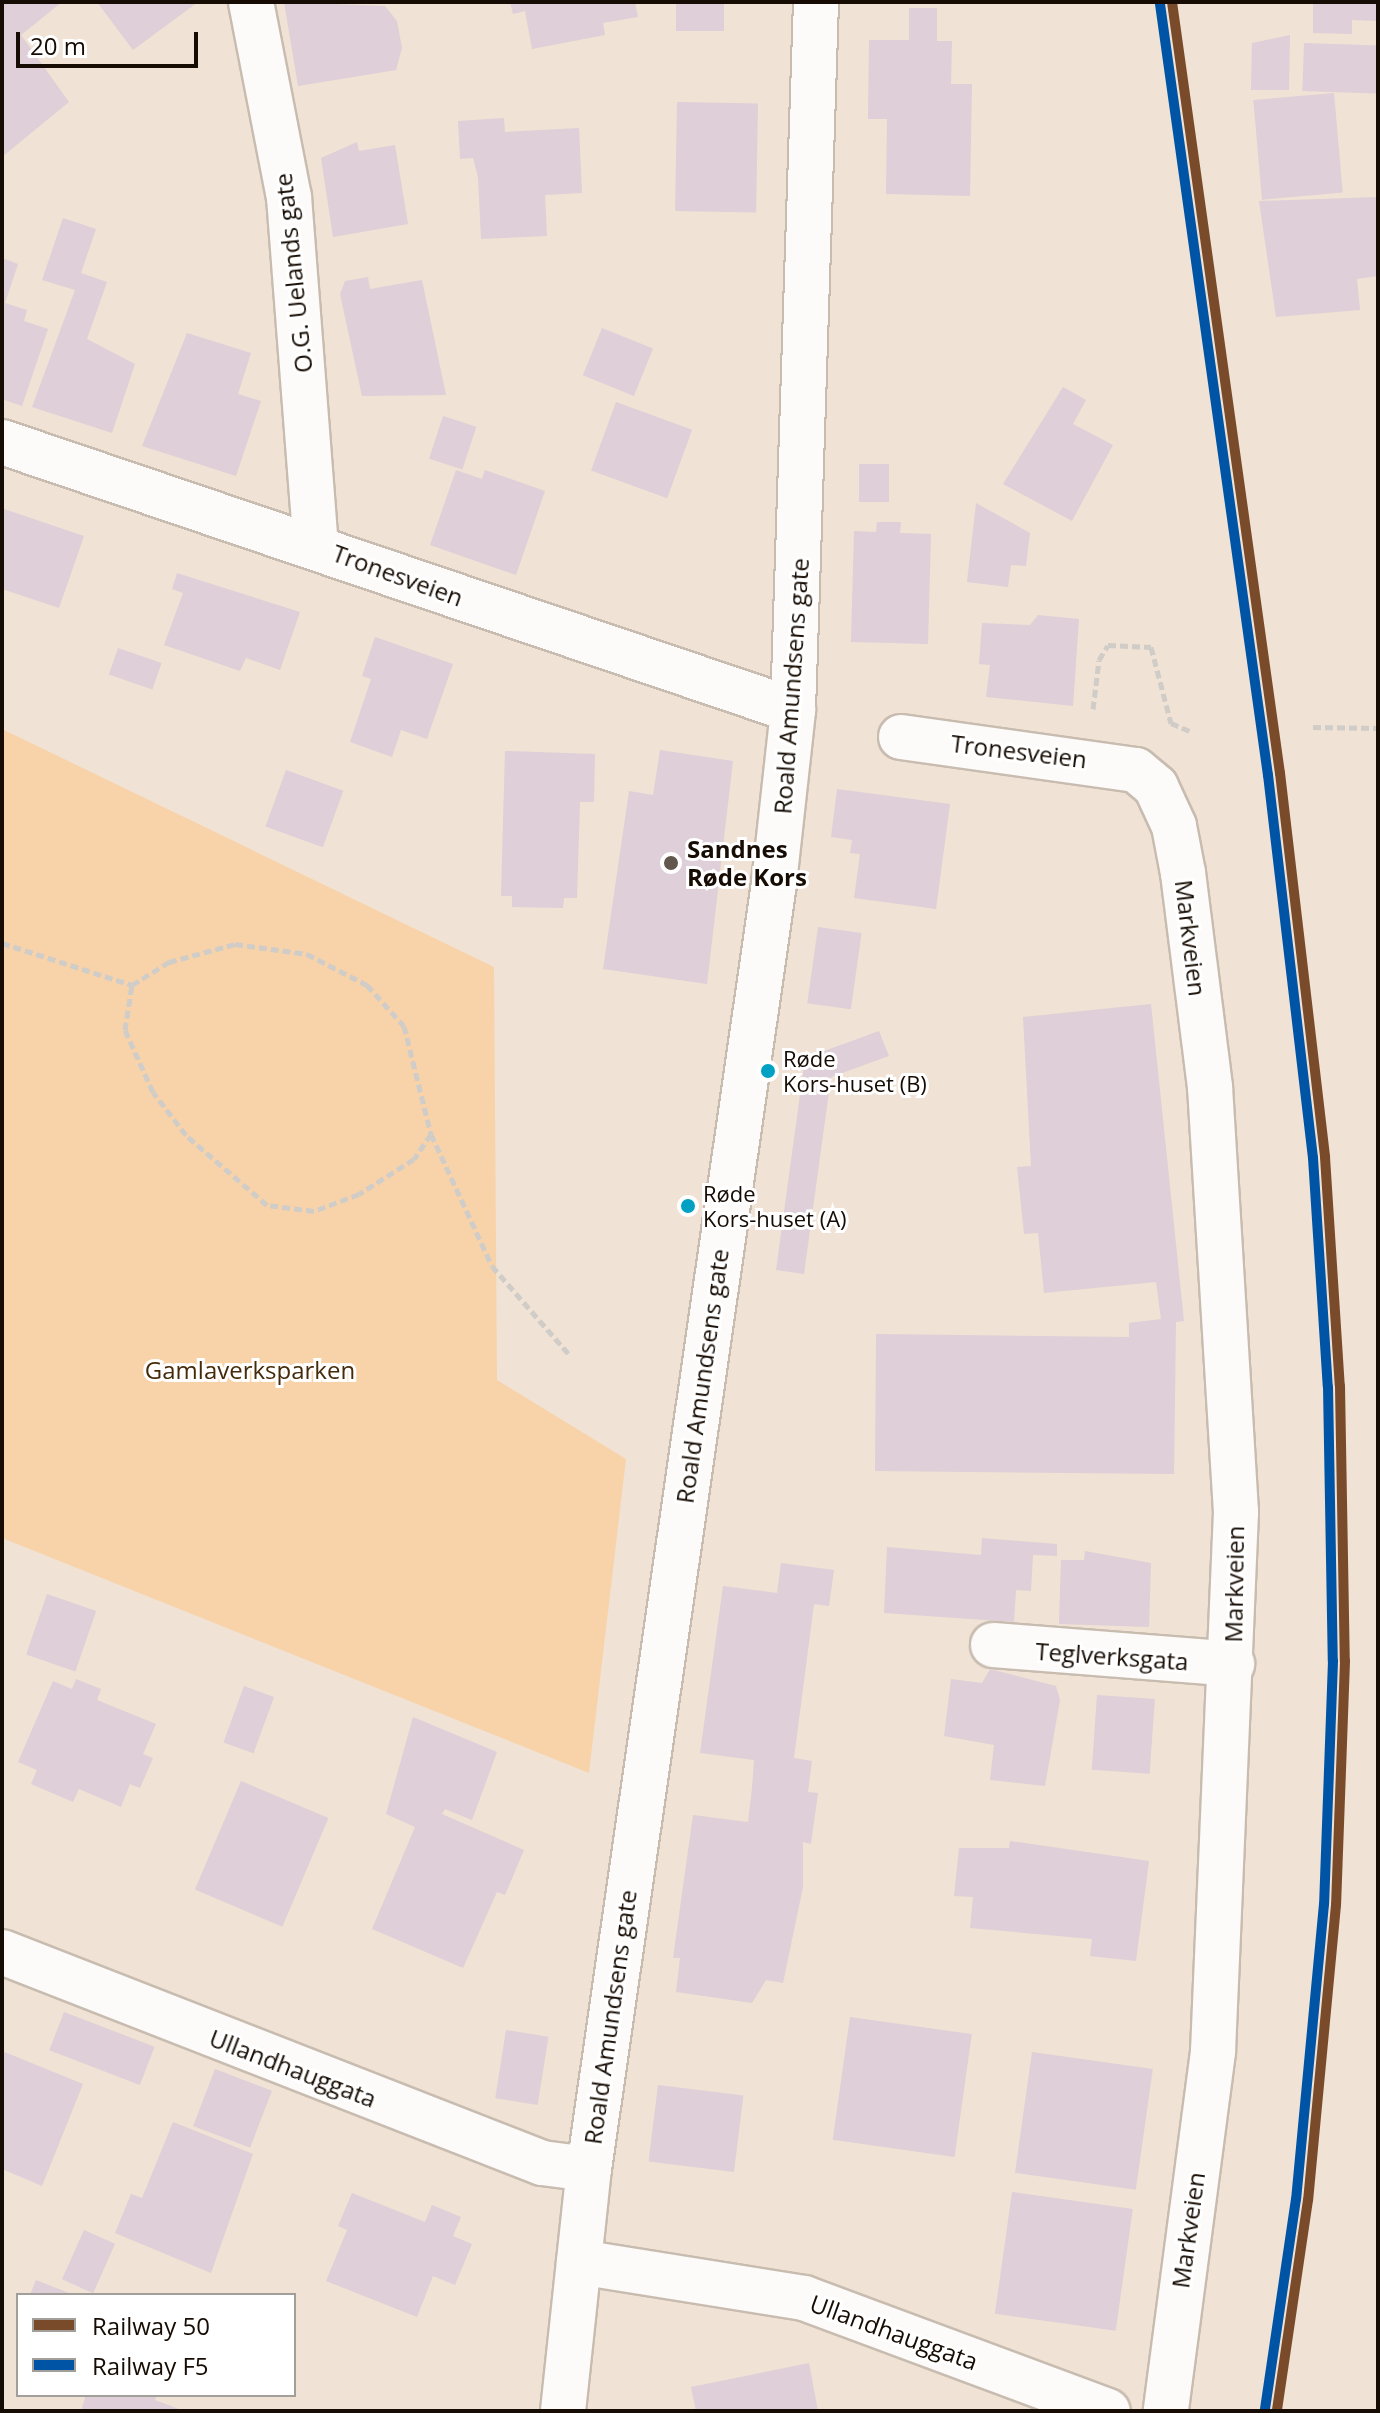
<!DOCTYPE html>
<meta charset="utf-8">
<style>
body{margin:0}
#map{position:relative;width:1380px;height:2413px;overflow:hidden;background:#f0e2d4;font-family:"Open Sans",sans-serif}
div>[style]{position:absolute}
[style*='--x']{left:calc(var(--x)*1px);top:calc(var(--y)*1px);width:calc(var(--w)*1px);rotate:calc(var(--a)*1deg)}
.green>*{inset:0;background:#f8d3aa}
.building>*{inset:0;background:#decfd8;transform-origin:0 0}
.path>*{height:5px;margin-top:-2.5px;transform-origin:0;background:repeating-linear-gradient(90deg,#d0ccc8 0 8px,transparent 0 12px)}
.roads{filter:drop-shadow(2px 0 #c8bcb0) drop-shadow(-2px 0 #c8bcb0) drop-shadow(0 2px #c8bcb0) drop-shadow(0 -2px #c8bcb0)}
.minor>*{height:44px;margin:-22px;padding:0 22px;transform-origin:22px;border-radius:22px;background:#fdfbf9}
.rail-1>*{height:10px;margin:-5px;padding:0 5px;transform-origin:5px;border-radius:5px;background:#7a4b2a}
.rail-2>*{height:10px;margin:-5px;padding:0 5px;transform-origin:5px;border-radius:5px;background:#0054a6}
.dots>*{width:22px;height:22px;translate:-50% -50%;box-sizing:border-box;border:4px solid #fff;border-radius:50%}
span{translate:-50% -50%;white-space:nowrap;text-align:center;line-height:1.15;-webkit-text-stroke:6px #fff;paint-order:stroke}
.bus-label{font-size:22px;color:#160c03}
.left{translate:0 -50%;text-align:left}
.street-label{font-size:24px;color:#160c03}
.poi-label{font-size:24px;color:#160c03;font-weight:700}
.park-label{font-size:24px;color:#452b0a}
.frame{position:absolute;inset:0;border:4px solid #160c03;pointer-events:none}
.legend{position:absolute;left:16px;top:2293px;width:280px;height:104px;box-sizing:border-box;background:#fff;border:2px solid #a29e9a;margin:0;padding:10px 14px;list-style:none;font-size:24px;color:#160c03}
.legend li{display:flex;align-items:center;gap:16px;height:40px}
.legend b{width:40px;border:2px solid #a29e9a}
.scale{position:absolute;left:16px;top:32px;width:182px;height:36px;box-sizing:border-box;border:4px solid #160c03;border-top:0;padding-left:10px;font-size:24px;line-height:28px;white-space:nowrap;color:#160c03;-webkit-text-stroke:6px #fff;paint-order:stroke}
</style>
<div id="map">
<div class="green">
<div style="clip-path:polygon(2px 729px,494px 967px,497px 1380px,626px 1459px,589px 1773px,2px 1538px)"></div>
</div>
<div class="building">
<div style="clip-path:polygon(2px 2px,62px 2px,21px 35px,69px 102px,2px 157px)"></div>
<div style="clip-path:polygon(97px 2px,198px 2px,133px 50px)"></div>
<div style="clip-path:polygon(284px 2px,385px 6px,397px 21px,402px 48px,396px 70px,298px 86px)"></div>
<div style="clip-path:polygon(510px 2px,635px 2px,638px 17px,603px 23px,605px 35px,532px 49px,525px 11px,513px 14px)"></div>
<div style="left:676px;top:2px;width:48px;height:29px"></div>
<div style="clip-path:polygon(1313px 2px,1378px 2px,1378px 21px,1352px 20px,1352px 34px,1313px 33px)"></div>
<div style="clip-path:polygon(909px 8px,937px 8px,937px 41px,952px 41px,951px 84px,972px 84px,970px 196px,886px 194px,887px 119px,868px 119px,869px 40px,909px 40px)"></div>
<div style="clip-path:polygon(1290px 35px,1289px 90px,1251px 90px,1252px 43px)"></div>
<div style="left:1304px;top:43px;width:74px;height:48px;rotate:2deg"></div>
<div style="left:1334px;top:93px;width:100px;height:81px;rotate:85deg"></div>
<div style="left:677px;top:102px;width:81px;height:109px;rotate:1deg"></div>
<div style="clip-path:polygon(504px 118px,505px 132px,579px 128px,582px 193px,545px 195px,547px 236px,481px 239px,478px 177px,473px 158px,460px 159px,458px 121px)"></div>
<div style="clip-path:polygon(357px 142px,359px 151px,395px 145px,408px 224px,333px 237px,321px 158px)"></div>
<div style="clip-path:polygon(1378px 197px,1378px 276px,1357px 279px,1360px 310px,1276px 317px,1259px 201px)"></div>
<div style="clip-path:polygon(63px 218px,96px 229px,81px 273px,107px 282px,87px 339px,135px 364px,112px 433px,32px 407px,75px 290px,42px 280px)"></div>
<div style="clip-path:polygon(2px 258px,18px 264px,5px 303px,27px 310px,24px 321px,48px 329px,22px 406px,2px 399px)"></div>
<div style="clip-path:polygon(368px 277px,370px 289px,422px 280px,446px 395px,362px 396px,340px 294px,345px 281px)"></div>
<div style="left:602px;top:328px;width:55px;height:51px;rotate:22deg"></div>
<div style="clip-path:polygon(187px 333px,251px 353px,238px 394px,261px 401px,236px 476px,142px 446px)"></div>
<div style="clip-path:polygon(1063px 387px,1086px 400px,1073px 424px,1113px 445px,1072px 521px,1003px 484px)"></div>
<div style="left:616px;top:402px;width:81px;height:73px;rotate:20deg"></div>
<div style="left:443px;top:416px;width:35px;height:45px;rotate:18deg"></div>
<div style="left:859px;top:464px;width:30px;height:38px"></div>
<div style="clip-path:polygon(456px 470px,482px 479px,485px 470px,545px 491px,516px 575px,430px 545px)"></div>
<div style="clip-path:polygon(976px 503px,1030px 533px,1026px 566px,1011px 565px,1008px 587px,967px 582px)"></div>
<div style="clip-path:polygon(4px 509px,84px 536px,59px 608px,2px 589px)"></div>
<div style="clip-path:polygon(877px 522px,901px 522px,900px 533px,931px 534px,928px 644px,851px 642px,854px 531px,876px 532px)"></div>
<div style="clip-path:polygon(177px 573px,300px 612px,280px 670px,246px 658px,240px 671px,164px 645px,183px 593px,172px 589px)"></div>
<div style="clip-path:polygon(1038px 615px,1079px 619px,1073px 706px,986px 697px,990px 665px,979px 664px,982px 623px,1030px 625px)"></div>
<div style="clip-path:polygon(375px 637px,453px 664px,427px 739px,401px 730px,392px 757px,350px 742px,371px 679px,362px 676px)"></div>
<div style="left:118px;top:648px;width:46px;height:28px;rotate:19deg"></div>
<div style="clip-path:polygon(660px 750px,733px 761px,707px 984px,603px 969px,629px 791px,653px 795px)"></div>
<div style="clip-path:polygon(505px 751px,595px 754px,594px 802px,580px 802px,577px 898px,564px 898px,563px 908px,512px 907px,512px 896px,501px 896px)"></div>
<div style="left:286px;top:770px;width:61px;height:60px;rotate:20deg"></div>
<div style="clip-path:polygon(837px 789px,950px 804px,936px 909px,854px 898px,860px 854px,850px 853px,852px 840px,831px 837px)"></div>
<div style="left:818px;top:927px;width:44px;height:77px;rotate:8deg"></div>
<div style="clip-path:polygon(1151px 1004px,1184px 1321px,1176px 1322px,1174px 1474px,875px 1471px,876px 1334px,1129px 1337px,1129px 1323px,1161px 1319px,1156px 1282px,1044px 1293px,1038px 1233px,1024px 1234px,1017px 1167px,1031px 1166px,1023px 1017px)"></div>
<div style="clip-path:polygon(879px 1031px,889px 1056px,831px 1077px,804px 1274px,776px 1270px,805px 1058px)"></div>
<div style="clip-path:polygon(982px 1538px,1057px 1544px,1057px 1556px,1033px 1555px,1031px 1591px,1016px 1590px,1014px 1622px,884px 1613px,887px 1547px,981px 1555px)"></div>
<div style="clip-path:polygon(1085px 1551px,1151px 1563px,1149px 1627px,1059px 1624px,1061px 1560px,1084px 1560px)"></div>
<div style="clip-path:polygon(781px 1563px,834px 1570px,829px 1606px,814px 1604px,794px 1758px,812px 1761px,808px 1792px,818px 1793px,811px 1844px,803px 1842px,803px 1887px,783px 1983px,766px 1980px,752px 2003px,676px 1992px,680px 1958px,673px 1958px,693px 1815px,748px 1822px,752px 1788px,754px 1760px,700px 1753px,723px 1586px,777px 1593px)"></div>
<div style="left:47px;top:1594px;width:52px;height:64px;rotate:19deg"></div>
<div style="clip-path:polygon(990px 1669px,1056px 1686px,1060px 1700px,1045px 1786px,990px 1780px,994px 1745px,944px 1736px,951px 1679px,982px 1683px)"></div>
<div style="clip-path:polygon(76px 1679px,101px 1689px,97px 1700px,156px 1724px,143px 1754px,153px 1758px,140px 1788px,130px 1784px,121px 1807px,79px 1789px,73px 1802px,31px 1784px,37px 1770px,18px 1762px,53px 1681px,72px 1689px)"></div>
<div style="left:244px;top:1686px;width:32px;height:60px;rotate:20deg"></div>
<div style="left:1097px;top:1695px;width:58px;height:75px;rotate:4deg"></div>
<div style="clip-path:polygon(413px 1717px,497px 1752px,472px 1820px,445px 1809px,442px 1814px,524px 1850px,505px 1895px,497px 1892px,463px 1968px,372px 1929px,415px 1827px,386px 1814px)"></div>
<div style="left:241px;top:1781px;width:95px;height:118px;rotate:23deg"></div>
<div style="clip-path:polygon(1010px 1841px,1149px 1861px,1136px 1961px,1090px 1956px,1092px 1939px,970px 1928px,973px 1897px,954px 1896px,959px 1848px,1009px 1848px)"></div>
<div style="left:64px;top:2012px;width:97px;height:41px;rotate:21deg"></div>
<div style="left:850px;top:2017px;width:123px;height:124px;rotate:8deg"></div>
<div style="left:506px;top:2030px;width:43px;height:69px;rotate:9deg"></div>
<div style="clip-path:polygon(2px 2051px,83px 2084px,42px 2186px,2px 2169px)"></div>
<div style="left:1032px;top:2052px;width:122px;height:122px;rotate:8deg"></div>
<div style="left:215px;top:2069px;width:61px;height:61px;rotate:21deg"></div>
<div style="left:658px;top:2085px;width:86px;height:77px;rotate:7deg"></div>
<div style="clip-path:polygon(173px 2122px,253px 2154px,211px 2273px,115px 2233px,131px 2194px,142px 2198px)"></div>
<div style="left:1012px;top:2192px;width:122px;height:123px;rotate:8deg"></div>
<div style="clip-path:polygon(352px 2193px,425px 2222px,432px 2205px,461px 2217px,453px 2236px,472px 2244px,455px 2285px,433px 2276px,417px 2317px,326px 2281px,347px 2230px,338px 2226px)"></div>
<div style="left:84px;top:2230px;width:34px;height:54px;rotate:24deg"></div>
<div style="clip-path:polygon(36px 2280px,74px 2295px,30px 2295px)"></div>
<div style="clip-path:polygon(809px 2363px,818px 2411px,696px 2411px,691px 2387px)"></div>
<div style="clip-path:polygon(86px 2395px,157px 2395px,155px 2400px,184px 2411px,81px 2411px)"></div>
</div>
<div class="path">
<div style="--x:1093;--y:709;--w:49;--a:-83"></div>
<div style="--x:1099;--y:660;--w:17;--a:-59"></div>
<div style="--x:1108;--y:645;--w:43;--a:2.7"></div>
<div style="--x:1151;--y:647;--w:79;--a:75.3"></div>
<div style="--x:1171;--y:723;--w:21;--a:23"></div>
<div style="--x:1313;--y:727;--w:65;--a:0.9"></div>
<div style="--x:2;--y:943;--w:137;--a:17.9"></div>
<div style="--x:431;--y:1134;--w:30;--a:124"></div>
<div style="--x:414;--y:1159;--w:65;--a:147.5"></div>
<div style="--x:359;--y:1194;--w:48;--a:159.3"></div>
<div style="--x:314;--y:1211;--w:47;--a:-172.7"></div>
<div style="--x:267;--y:1205;--w:107;--a:-139.2"></div>
<div style="--x:186;--y:1135;--w:54;--a:-127.5"></div>
<div style="--x:153;--y:1092;--w:68;--a:-114.3"></div>
<div style="--x:125;--y:1030;--w:46;--a:-81.2"></div>
<div style="--x:132;--y:985;--w:44;--a:-31.9"></div>
<div style="--x:169;--y:962;--w:68;--a:-15.3"></div>
<div style="--x:235;--y:944;--w:73;--a:7.9"></div>
<div style="--x:307;--y:954;--w:68;--a:27.3"></div>
<div style="--x:367;--y:985;--w:55;--a:47.9"></div>
<div style="--x:404;--y:1026;--w:111;--a:76"></div>
<div style="--x:431;--y:1134;--w:145;--a:65.2"></div>
<div style="--x:492;--y:1266;--w:116;--a:48.9"></div>
</div>
<div class="roads">
<div class="minor">
<div style="--x:251;--y:2;--w:199;--a:79"></div>
<div style="--x:289;--y:197;--w:350;--a:85.6"></div>
<div style="--x:2;--y:442;--w:835;--a:18.72"></div>
<div style="--x:901;--y:737;--w:237;--a:8"></div>
<div style="--x:1136;--y:770;--w:26;--a:40"></div>
<div style="--x:1156;--y:787;--w:43;--a:65.2"></div>
<div style="--x:1174;--y:826;--w:48;--a:79.2"></div>
<div style="--x:1183;--y:873;--w:216;--a:82.8"></div>
<div style="--x:1210;--y:1087;--w:426;--a:86.5"></div>
<div style="--x:1236;--y:1512;--w:540;--a:92.44"></div>
<div style="--x:1213;--y:2052;--w:362;--a:97.5"></div>
<div style="--x:993;--y:1645;--w:240;--a:4.5"></div>
<div style="--x:2;--y:1952;--w:580;--a:21.34"></div>
<div style="--x:542;--y:2163;--w:47;--a:7.3"></div>
<div style="--x:579;--y:2262;--w:228;--a:9.1"></div>
<div style="--x:804;--y:2298;--w:324;--a:20.4"></div>
<div style="--x:563;--y:2411;--w:243;--a:-83.9"></div>
<div style="--x:589;--y:2169;--w:1299;--a:-81.81"></div>
<div style="--x:774;--y:883;--w:174;--a:-83.7"></div>
<div style="--x:793;--y:710;--w:708;--a:-88.14"></div>
</div>
</div>
<div class="rail-1">
<div style="--x:1172;--y:2;--w:779;--a:82.03"></div>
<div style="--x:1280;--y:773;--w:387;--a:83.3"></div>
<div style="--x:1325;--y:1157;--w:229;--a:86.3"></div>
<div style="--x:1340;--y:1386;--w:275;--a:89"></div>
<div style="--x:1345;--y:1661;--w:244;--a:92.1"></div>
<div style="--x:1336;--y:1905;--w:296;--a:95.4"></div>
<div style="--x:1308;--y:2200;--w:213;--a:98.4"></div>
</div>
<div class="rail-2">
<div style="--x:1160;--y:4;--w:779;--a:82.03"></div>
<div style="--x:1268;--y:775;--w:386;--a:83.3"></div>
<div style="--x:1313;--y:1158;--w:229;--a:86.3"></div>
<div style="--x:1328;--y:1387;--w:274;--a:89"></div>
<div style="--x:1333;--y:1661;--w:243;--a:92.1"></div>
<div style="--x:1324;--y:1904;--w:296;--a:95.4"></div>
<div style="--x:1296;--y:2199;--w:212;--a:98.4"></div>
</div>
<div class="dots">
<div style="left:671px;top:863px;background:#62574c"></div>
<div style="left:768px;top:1071px;background:#01a1c4"></div>
<div style="left:688px;top:1206px;background:#01a1c4"></div>
</div>
<div class="bus-label">
<span class="left" style="left:783px;top:1071px">Røde<br>Kors-huset (B)</span>
<span class="left" style="left:703px;top:1206px">Røde<br>Kors-huset (A)</span>
</div>
<div class="street-label">
<span style="left:293px;top:273px;rotate:-96deg">O.G. Uelands gate</span>
<span style="left:398px;top:575px;rotate:20deg">Tronesveien</span>
<span style="left:791px;top:686px;rotate:-86deg">Roald Amundsens gate</span>
<span style="left:1019px;top:751px;rotate:7deg">Tronesveien</span>
<span style="left:1191px;top:938px;rotate:83deg">Markveien</span>
<span style="left:702px;top:1376px;rotate:-82deg">Roald Amundsens gate</span>
<span style="left:1234px;top:1584px;rotate:-89deg">Markveien</span>
<span style="left:1112px;top:1656px;rotate:4deg">Teglverksgata</span>
<span style="left:610px;top:2017px;rotate:-82deg">Roald Amundsens gate</span>
<span style="left:293px;top:2068px;rotate:21deg">Ullandhauggata</span>
<span style="left:1188px;top:2230px;rotate:-82deg">Markveien</span>
<span style="left:894px;top:2332px;rotate:20deg">Ullandhauggata</span>
</div>
<div class="poi-label">
<span class="left" style="left:687px;top:863px">Sandnes<br>Røde Kors</span>
</div>
<div class="park-label">
<span style="left:250px;top:1370px">Gamlaverksparken</span>
</div>
<div class="frame"></div>
<ul class="legend">
<li><b style="height:10px;background:#7a4b2a"></b>Railway 50</li>
<li><b style="height:10px;background:#0054a6"></b>Railway F5</li>
</ul>
<div class="scale">20 m</div>
</div>
